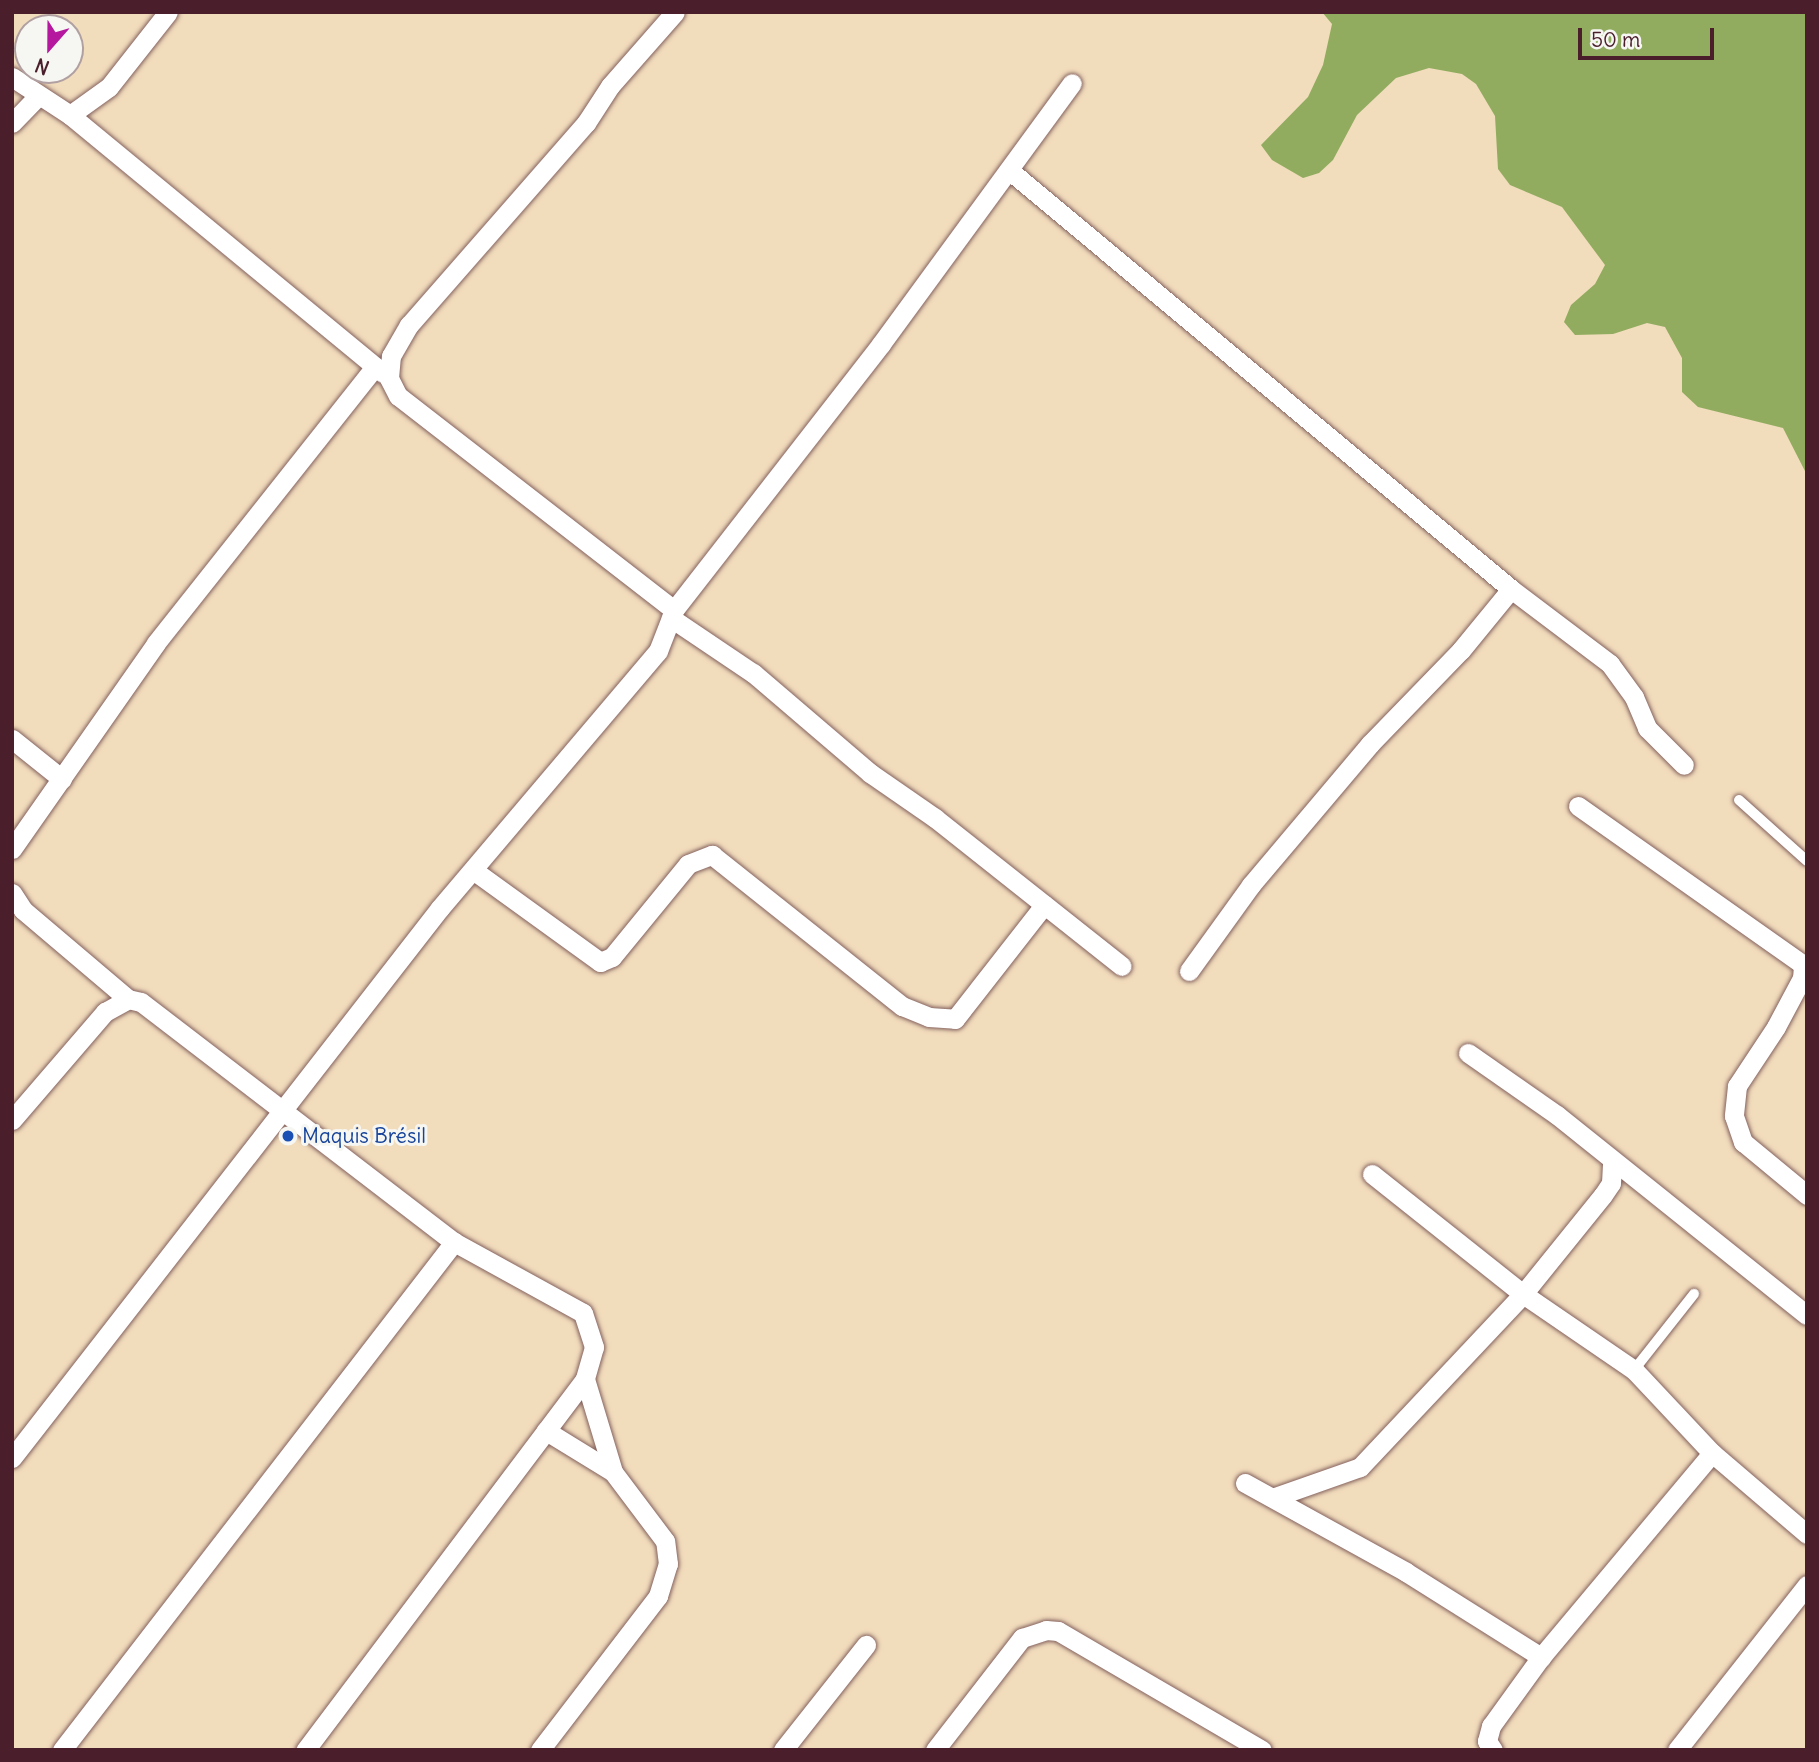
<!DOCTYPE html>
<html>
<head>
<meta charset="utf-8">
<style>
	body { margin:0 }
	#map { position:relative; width:1819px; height:1762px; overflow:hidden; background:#f1dcbc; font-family:Delius,sans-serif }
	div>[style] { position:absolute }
	.forest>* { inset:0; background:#91ac5f }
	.roads { filter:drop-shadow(0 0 2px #84615e) drop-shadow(0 0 2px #84615e) }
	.service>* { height:10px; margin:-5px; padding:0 5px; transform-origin:5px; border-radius:5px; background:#fff }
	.minor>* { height:19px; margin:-9.5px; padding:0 9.5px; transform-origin:9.5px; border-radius:9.5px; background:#fff }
	.dots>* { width:19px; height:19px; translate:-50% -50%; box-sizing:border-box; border:4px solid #f6f6f2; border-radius:50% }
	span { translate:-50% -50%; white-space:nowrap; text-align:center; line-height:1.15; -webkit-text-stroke:6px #f6f6f2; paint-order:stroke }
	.transit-label { font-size:21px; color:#164399 }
	.left { translate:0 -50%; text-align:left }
	.frame { position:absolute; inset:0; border:14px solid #4a1f2b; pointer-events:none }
	.north { position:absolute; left:14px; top:14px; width:70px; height:70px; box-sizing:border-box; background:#f6f6f2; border:2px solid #b1a0a2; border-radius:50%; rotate:201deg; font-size:19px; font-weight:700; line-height:28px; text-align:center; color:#4a1f2b }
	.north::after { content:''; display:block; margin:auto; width:24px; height:32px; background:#b5179e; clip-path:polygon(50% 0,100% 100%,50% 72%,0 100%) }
	.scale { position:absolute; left:1578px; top:28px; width:136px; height:32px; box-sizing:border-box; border:4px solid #4a1f2b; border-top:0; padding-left:9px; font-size:21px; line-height:24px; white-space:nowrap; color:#4a1f2b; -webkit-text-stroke:5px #f6f6f2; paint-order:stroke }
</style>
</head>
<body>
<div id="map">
	<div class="forest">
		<i style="clip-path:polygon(1322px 12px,1807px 12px,1807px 475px,1783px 428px,1698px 407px,1682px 392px,1682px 358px,1665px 327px,1647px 323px,1613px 334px,1575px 335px,1564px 322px,1571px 305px,1595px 284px,1605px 265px,1562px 207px,1510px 185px,1498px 169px,1495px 116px,1476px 84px,1462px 74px,1429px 68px,1396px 78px,1357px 115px,1333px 160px,1319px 173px,1303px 178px,1272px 160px,1261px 145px,1308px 97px,1323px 65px,1332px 24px)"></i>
	</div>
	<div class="roads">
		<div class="service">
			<i style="left:1739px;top:800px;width:91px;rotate:41.9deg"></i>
			<i style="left:1634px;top:1370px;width:97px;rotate:-51.7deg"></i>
		</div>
		<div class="minor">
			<i style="left:12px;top:77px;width:69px;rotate:33.2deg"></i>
			<i style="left:70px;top:115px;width:48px;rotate:-35.7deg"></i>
			<i style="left:109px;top:87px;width:95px;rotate:-51.8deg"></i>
			<i style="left:70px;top:115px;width:406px;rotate:39.5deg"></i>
			<i style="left:12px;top:123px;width:37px;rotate:-46deg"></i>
			<i style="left:1009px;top:170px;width:654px;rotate:39.85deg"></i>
			<i style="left:1511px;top:589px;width:79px;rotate:129.3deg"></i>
			<i style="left:1461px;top:650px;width:131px;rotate:134.1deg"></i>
			<i style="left:1370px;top:744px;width:185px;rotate:130.2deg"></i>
			<i style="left:1251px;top:885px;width:106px;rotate:125.8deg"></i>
			<i style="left:1511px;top:589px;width:124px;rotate:37.1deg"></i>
			<i style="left:1610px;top:664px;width:41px;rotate:54deg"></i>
			<i style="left:1634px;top:697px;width:34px;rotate:67deg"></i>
			<i style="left:1647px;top:728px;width:52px;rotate:45deg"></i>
			<i style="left:674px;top:610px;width:349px;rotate:-142.2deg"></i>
			<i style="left:398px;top:396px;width:20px;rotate:-117deg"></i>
			<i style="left:389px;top:378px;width:22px;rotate:-85deg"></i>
			<i style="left:391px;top:356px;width:36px;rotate:-60deg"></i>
			<i style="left:409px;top:325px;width:269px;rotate:-48.8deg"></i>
			<i style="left:586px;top:123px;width:44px;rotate:-57deg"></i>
			<i style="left:610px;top:86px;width:98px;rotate:-48.7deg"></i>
			<i style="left:671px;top:618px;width:99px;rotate:33.9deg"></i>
			<i style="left:753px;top:673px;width:154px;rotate:40.5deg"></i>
			<i style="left:870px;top:773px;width:79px;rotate:34.7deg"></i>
			<i style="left:935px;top:818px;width:238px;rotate:38.4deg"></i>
			<i style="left:12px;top:739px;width:64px;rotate:38.7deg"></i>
			<i style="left:1578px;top:806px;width:276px;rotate:35.2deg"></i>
			<i style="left:1803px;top:965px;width:13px;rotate:94deg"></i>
			<i style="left:1802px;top:978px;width:55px;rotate:118deg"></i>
			<i style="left:1776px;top:1027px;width:71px;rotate:123.5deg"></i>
			<i style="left:1737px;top:1086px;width:30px;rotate:96deg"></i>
			<i style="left:1734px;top:1116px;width:28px;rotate:71deg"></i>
			<i style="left:1743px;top:1142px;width:83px;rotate:39.6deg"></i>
			<i style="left:12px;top:849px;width:251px;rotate:-55deg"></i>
			<i style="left:156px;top:643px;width:352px;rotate:-51.6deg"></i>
			<i style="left:473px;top:870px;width:157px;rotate:35.9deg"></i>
			<i style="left:600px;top:962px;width:13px;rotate:-23deg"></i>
			<i style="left:612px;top:957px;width:120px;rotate:-50.7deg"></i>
			<i style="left:688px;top:864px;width:26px;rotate:-21deg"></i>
			<i style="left:712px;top:855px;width:243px;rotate:38.5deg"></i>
			<i style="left:902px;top:1006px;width:29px;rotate:22deg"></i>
			<i style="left:929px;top:1017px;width:26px;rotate:4deg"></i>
			<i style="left:955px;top:1019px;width:145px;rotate:-52deg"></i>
			<i style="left:12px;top:893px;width:20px;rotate:57deg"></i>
			<i style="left:23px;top:910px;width:138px;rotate:40.3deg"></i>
			<i style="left:1468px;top:1053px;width:108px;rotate:34.9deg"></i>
			<i style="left:1557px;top:1115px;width:320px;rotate:38.7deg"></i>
			<i style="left:12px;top:1120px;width:143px;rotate:-49.3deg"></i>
			<i style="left:105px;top:1012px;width:26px;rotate:-29deg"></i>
			<i style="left:128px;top:999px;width:13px;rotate:13deg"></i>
			<i style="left:141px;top:1002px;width:394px;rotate:37.5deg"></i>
			<i style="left:454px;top:1242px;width:147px;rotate:28.8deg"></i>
			<i style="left:583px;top:1313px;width:36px;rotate:72deg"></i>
			<i style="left:594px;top:1347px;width:33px;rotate:106deg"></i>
			<i style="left:585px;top:1379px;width:465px;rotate:127deg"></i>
			<i style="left:1372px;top:1174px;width:193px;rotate:38.5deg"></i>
			<i style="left:1523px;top:1294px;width:135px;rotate:34.4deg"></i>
			<i style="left:1634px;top:1370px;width:114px;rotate:46.8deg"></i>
			<i style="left:1712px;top:1453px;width:125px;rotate:40.5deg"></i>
			<i style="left:585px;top:1379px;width:97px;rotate:73.2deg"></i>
			<i style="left:12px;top:1458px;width:697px;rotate:-52.11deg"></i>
			<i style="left:440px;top:908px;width:337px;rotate:-49.7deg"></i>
			<i style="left:658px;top:651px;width:44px;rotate:-68.7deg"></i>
			<i style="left:674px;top:610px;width:337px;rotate:-52.1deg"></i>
			<i style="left:881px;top:344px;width:323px;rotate:-53.8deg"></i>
			<i style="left:1245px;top:1483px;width:184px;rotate:28.9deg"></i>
			<i style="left:1406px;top:1572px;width:160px;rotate:32.2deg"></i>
			<i style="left:1275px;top:1497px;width:90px;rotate:-19.4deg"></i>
			<i style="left:1360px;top:1467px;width:238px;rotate:-46.7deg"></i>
			<i style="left:1523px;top:1294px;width:127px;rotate:-51.1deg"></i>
			<i style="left:1603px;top:1195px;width:14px;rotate:-56deg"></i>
			<i style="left:1611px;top:1183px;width:22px;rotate:-87deg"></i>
			<i style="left:62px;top:1750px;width:642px;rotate:-52.34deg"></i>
			<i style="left:540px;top:1750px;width:194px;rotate:-52.5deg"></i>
			<i style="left:658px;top:1596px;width:34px;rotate:-73deg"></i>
			<i style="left:668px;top:1564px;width:23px;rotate:-97deg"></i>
			<i style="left:665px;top:1541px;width:86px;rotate:-127deg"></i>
			<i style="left:613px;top:1472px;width:79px;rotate:-148.5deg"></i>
			<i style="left:783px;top:1750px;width:134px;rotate:-51.7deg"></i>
			<i style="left:935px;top:1750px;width:142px;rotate:-52.2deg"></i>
			<i style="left:1022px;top:1638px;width:25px;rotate:-18deg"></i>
			<i style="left:1046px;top:1630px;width:12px;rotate:5deg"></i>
			<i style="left:1058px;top:1631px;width:236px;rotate:30.3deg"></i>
			<i style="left:1493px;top:1750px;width:11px;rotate:-124deg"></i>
			<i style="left:1487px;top:1741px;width:16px;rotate:-75deg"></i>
			<i style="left:1491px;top:1726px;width:85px;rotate:-54.1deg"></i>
			<i style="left:1541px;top:1657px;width:266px;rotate:-50deg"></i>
			<i style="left:1677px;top:1750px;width:210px;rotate:-51.8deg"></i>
		</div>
	</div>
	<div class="dots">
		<i style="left:288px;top:1136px;background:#1a4fb4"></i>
	</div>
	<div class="transit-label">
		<span class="left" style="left:302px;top:1136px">Maquis Brésil</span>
	</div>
	<div class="frame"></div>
	<div class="north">N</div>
	<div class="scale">50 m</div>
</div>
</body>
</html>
